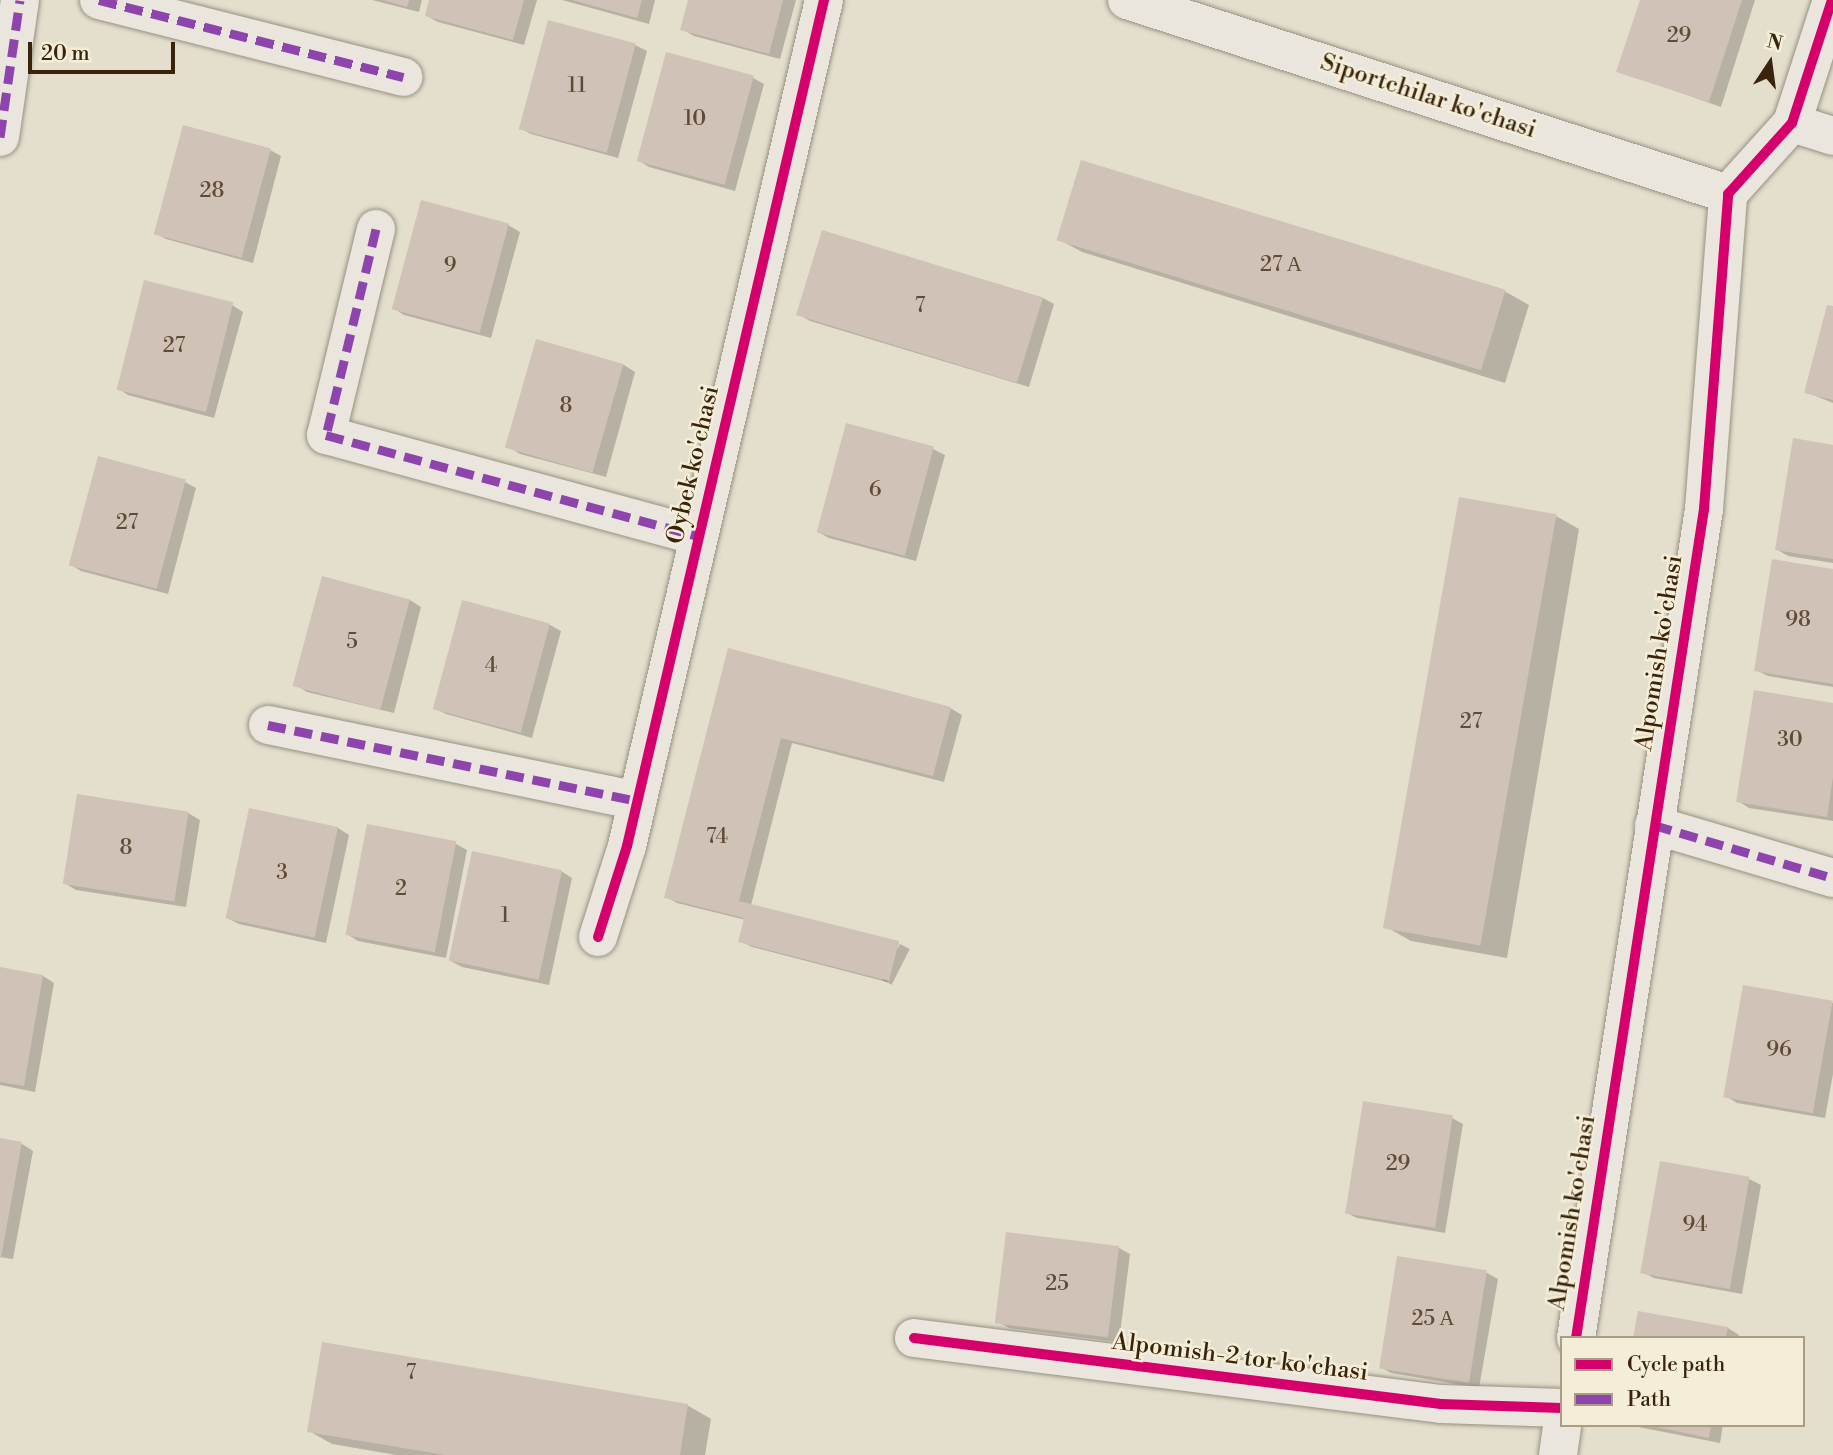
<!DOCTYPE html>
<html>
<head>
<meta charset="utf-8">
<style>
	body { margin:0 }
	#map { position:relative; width:1833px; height:1455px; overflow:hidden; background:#e4decc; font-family:"Libre Bodoni",serif }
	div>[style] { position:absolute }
	.shadow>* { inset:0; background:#0003; transform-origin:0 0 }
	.building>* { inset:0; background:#d1c2b7; transform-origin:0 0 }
	.roads { filter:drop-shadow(0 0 2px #979083) drop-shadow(0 0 2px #979083) }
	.street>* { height:38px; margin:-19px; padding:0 19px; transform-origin:19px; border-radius:19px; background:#eae6dd }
	.quiet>* { height:9px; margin-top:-4.5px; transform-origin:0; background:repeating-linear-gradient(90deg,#8e44ad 0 18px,transparent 0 27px) }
	.cycleway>* { height:10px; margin:-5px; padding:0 5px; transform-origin:5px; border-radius:5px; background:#d6006c }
	span { translate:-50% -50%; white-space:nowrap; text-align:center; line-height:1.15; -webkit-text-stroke:5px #f4edd7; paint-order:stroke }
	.number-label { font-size:21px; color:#604b36 }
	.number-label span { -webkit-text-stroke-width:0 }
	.street-label { font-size:24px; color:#3a230b }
	.legend { position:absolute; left:1560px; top:1336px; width:245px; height:91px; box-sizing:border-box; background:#f4edd7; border:2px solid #aa9c85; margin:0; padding:9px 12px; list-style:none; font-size:21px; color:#3a230b }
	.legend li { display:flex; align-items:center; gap:14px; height:35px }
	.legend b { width:35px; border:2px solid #aa9c85 }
	.north { position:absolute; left:1735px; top:28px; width:70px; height:70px; -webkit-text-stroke:5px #f4edd7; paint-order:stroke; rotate:13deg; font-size:19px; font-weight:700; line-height:28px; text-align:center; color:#3a230b }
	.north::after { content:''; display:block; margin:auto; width:24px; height:32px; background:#3a230b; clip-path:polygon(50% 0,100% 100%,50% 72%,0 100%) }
	.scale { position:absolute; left:28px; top:42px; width:147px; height:32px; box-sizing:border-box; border:4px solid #3a230b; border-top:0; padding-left:9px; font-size:21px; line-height:24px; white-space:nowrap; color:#3a230b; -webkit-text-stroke:5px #f4edd7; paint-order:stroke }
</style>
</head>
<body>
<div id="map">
	<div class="shadow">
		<i style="clip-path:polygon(372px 0,422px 0,419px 12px)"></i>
		<i style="clip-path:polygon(431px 0,537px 0,524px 45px,438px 22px,427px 16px)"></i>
		<i style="clip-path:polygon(562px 0,655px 0,649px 24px)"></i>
		<i style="clip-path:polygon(690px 0,796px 0,780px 59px,694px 36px,682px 29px)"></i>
		<i style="clip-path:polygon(1642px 0,1755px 0,1721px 107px,1619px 71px)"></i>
		<i style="clip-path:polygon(635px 45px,647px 51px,618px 158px,531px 134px,520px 128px)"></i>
		<i style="clip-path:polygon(753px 78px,764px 84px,735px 191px,649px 167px,638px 160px)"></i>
		<i style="clip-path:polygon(270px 150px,281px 156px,253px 263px,166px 239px,155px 233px)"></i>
		<i style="clip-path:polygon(1082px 162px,1506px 292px,1529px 305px,1505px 383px,1082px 252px,1058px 239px)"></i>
		<i style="clip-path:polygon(422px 202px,508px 225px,520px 232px,491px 338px,404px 315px,393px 308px)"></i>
		<i style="clip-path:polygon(823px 232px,1043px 298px,1054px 304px,1029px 387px,810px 321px,798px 314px)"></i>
		<i style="clip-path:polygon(232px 305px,243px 312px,214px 418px,128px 395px,117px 388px)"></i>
		<i style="clip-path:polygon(1833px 308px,1833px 403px,1806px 392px)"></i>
		<i style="clip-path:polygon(538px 341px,624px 365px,635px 372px,606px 477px,520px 454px,509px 447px)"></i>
		<i style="clip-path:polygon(1833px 447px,1833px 563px,1788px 556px,1776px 549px)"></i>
		<i style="clip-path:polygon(933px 449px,945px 455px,916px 561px,829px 538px,818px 532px)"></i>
		<i style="clip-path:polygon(185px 482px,196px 488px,168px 594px,81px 571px,70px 564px)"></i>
		<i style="clip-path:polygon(1556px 516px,1579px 529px,1507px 958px,1411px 941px,1388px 928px)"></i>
		<i style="clip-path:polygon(1833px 571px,1833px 687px,1768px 676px,1756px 670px)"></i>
		<i style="clip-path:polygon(410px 600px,421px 607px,394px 713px,307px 692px,296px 685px)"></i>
		<i style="clip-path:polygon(463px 602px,550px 625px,561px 631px,532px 738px,446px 714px,434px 708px)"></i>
		<i style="clip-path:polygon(730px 651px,950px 708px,962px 715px,944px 782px,792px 743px,751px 905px,899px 943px,887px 982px,752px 947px,740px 941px,746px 920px,677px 903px,666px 897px)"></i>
		<i style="clip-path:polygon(1833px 705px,1833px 821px,1749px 808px,1738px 801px)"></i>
		<i style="clip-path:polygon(250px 810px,338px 828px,349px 835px,326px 943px,239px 924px,227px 918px)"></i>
		<i style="clip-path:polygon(188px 813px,200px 820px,186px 907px,76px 890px,64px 883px)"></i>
		<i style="clip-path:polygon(456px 844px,467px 850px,446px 958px,358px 941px,347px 934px)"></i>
		<i style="clip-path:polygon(561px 871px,572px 878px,549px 985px,462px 967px,451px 961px)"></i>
		<i style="left:900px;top:944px;width:11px;height:40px;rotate:27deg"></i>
		<i style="clip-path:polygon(0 969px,43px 976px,54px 983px,35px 1092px,0 1085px)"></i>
		<i style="clip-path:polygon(1745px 987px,1833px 1003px,1833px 1074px,1825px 1118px,1737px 1103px,1726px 1096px)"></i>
		<i style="clip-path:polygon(1452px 1118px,1463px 1124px,1445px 1233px,1357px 1218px,1345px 1212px)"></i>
		<i style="clip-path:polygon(0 1140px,22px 1144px,33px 1151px,13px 1259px,0 1257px)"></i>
		<i style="clip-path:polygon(1749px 1179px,1761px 1185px,1742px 1294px,1654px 1278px,1642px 1272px)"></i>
		<i style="clip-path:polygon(1008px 1234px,1119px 1248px,1130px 1254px,1119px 1342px,1009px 1328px,998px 1322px)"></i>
		<i style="clip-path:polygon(1398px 1258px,1487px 1273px,1498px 1279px,1479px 1388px,1391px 1373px,1380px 1367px)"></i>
		<i style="clip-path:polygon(1728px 1328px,1739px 1335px,1738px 1338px,1635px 1338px)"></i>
		<i style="clip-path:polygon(687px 1405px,711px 1419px,705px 1455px,396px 1455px,332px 1444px,309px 1431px)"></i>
		<i style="clip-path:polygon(1628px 1425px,1723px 1425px,1720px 1443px)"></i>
	</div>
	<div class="building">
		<i style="clip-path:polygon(383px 0,409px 0,407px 7px)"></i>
		<i style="clip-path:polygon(429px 0,524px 0,513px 40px,425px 16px)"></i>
		<i style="clip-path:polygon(572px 0,642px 0,637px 18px)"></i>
		<i style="clip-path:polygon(688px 0,783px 0,769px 54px,680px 30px)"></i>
		<i style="clip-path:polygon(1640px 0,1742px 0,1709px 102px,1616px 72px)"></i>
		<i style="left:548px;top:20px;width:91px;height:113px;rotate:15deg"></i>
		<i style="left:666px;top:52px;width:91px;height:113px;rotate:15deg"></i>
		<i style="left:183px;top:125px;width:91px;height:113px;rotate:15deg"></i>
		<i style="left:1081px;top:160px;width:444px;height:84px;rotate:17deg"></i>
		<i style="left:421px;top:200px;width:91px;height:113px;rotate:15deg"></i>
		<i style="left:822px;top:230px;width:231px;height:89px;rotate:17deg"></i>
		<i style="left:144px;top:280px;width:92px;height:113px;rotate:14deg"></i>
		<i style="clip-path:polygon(1827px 305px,1833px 306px,1833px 400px,1804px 393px)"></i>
		<i style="left:536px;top:339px;width:91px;height:113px;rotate:16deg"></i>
		<i style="left:846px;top:423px;width:91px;height:113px;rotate:15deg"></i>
		<i style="clip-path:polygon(1793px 438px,1833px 445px,1833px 559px,1775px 550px)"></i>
		<i style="left:98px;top:456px;width:91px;height:113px;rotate:15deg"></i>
		<i style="left:1459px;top:497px;width:99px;height:438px;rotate:10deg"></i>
		<i style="clip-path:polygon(1772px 559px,1833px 569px,1833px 684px,1754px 671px)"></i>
		<i style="left:322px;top:576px;width:91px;height:114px;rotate:15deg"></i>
		<i style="left:462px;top:600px;width:91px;height:113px;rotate:15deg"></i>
		<i style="clip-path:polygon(728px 648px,951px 707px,933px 776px,781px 738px,739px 901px,899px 941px,889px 981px,738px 942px,744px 918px,664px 898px)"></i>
		<i style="clip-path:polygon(1754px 690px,1833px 703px,1833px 777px,1827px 817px,1736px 802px)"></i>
		<i style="left:77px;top:794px;width:113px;height:91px;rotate:9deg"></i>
		<i style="left:249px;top:808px;width:91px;height:113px;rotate:12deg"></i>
		<i style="left:367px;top:824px;width:91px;height:113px;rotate:11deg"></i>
		<i style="left:472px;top:851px;width:92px;height:112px;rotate:12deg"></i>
		<i style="clip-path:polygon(0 967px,43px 975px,24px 1086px,0 1082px)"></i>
		<i style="left:1743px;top:985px;width:91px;height:114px;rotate:10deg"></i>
		<i style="left:1363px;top:1101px;width:91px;height:114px;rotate:9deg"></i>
		<i style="clip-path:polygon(0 1138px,22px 1142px,1px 1258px,0 1258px)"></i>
		<i style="left:1660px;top:1161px;width:91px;height:114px;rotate:10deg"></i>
		<i style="left:1006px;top:1232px;width:114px;height:92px;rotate:7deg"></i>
		<i style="left:1397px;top:1256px;width:91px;height:114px;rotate:9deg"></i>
		<i style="clip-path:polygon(1638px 1311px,1728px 1327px,1726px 1338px,1633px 1338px)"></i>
		<i style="clip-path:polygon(322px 1342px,688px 1404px,680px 1455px,445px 1455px,307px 1432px)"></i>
		<i style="clip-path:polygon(1647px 1425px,1711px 1425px,1709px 1438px)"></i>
	</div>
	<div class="roads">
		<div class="street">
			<i style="left:99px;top:0;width:314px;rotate:14.2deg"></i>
			<i style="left:1127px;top:0;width:632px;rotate:17.89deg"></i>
			<i style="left:1792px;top:123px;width:43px;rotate:17.6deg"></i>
			<i style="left:0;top:137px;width:138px;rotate:-81.7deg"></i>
			<i style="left:376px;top:229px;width:212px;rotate:103.6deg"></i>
			<i style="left:326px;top:435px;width:386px;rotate:15.2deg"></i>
			<i style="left:268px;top:725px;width:377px;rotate:11.6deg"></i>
			<i style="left:1654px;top:825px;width:187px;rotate:16.5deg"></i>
			<i style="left:598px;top:937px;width:96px;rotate:-72.3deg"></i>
			<i style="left:627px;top:846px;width:869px;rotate:-76.89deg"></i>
			<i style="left:914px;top:1338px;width:531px;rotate:7.14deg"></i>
			<i style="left:1441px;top:1404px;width:121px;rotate:1.9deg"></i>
			<i style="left:1576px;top:1338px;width:839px;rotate:-81.22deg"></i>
			<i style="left:1704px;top:509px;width:316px;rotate:-85.6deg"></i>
			<i style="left:1728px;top:194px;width:96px;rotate:-48deg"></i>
			<i style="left:1792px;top:123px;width:129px;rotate:-72deg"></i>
			<i style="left:1558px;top:1455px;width:30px;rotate:-82deg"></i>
		</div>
	</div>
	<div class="quiet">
		<i style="left:99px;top:0;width:314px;rotate:14.2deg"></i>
		<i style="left:0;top:137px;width:138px;rotate:-81.7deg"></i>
		<i style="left:376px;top:229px;width:212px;rotate:103.6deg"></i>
		<i style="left:326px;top:435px;width:386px;rotate:15.2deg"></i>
		<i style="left:268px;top:725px;width:377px;rotate:11.6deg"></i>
		<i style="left:1654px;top:825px;width:187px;rotate:16.5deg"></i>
	</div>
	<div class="cycleway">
		<i style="left:598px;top:937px;width:96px;rotate:-72.3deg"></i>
		<i style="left:627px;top:846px;width:869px;rotate:-76.89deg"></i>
		<i style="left:914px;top:1338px;width:531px;rotate:7.14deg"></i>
		<i style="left:1441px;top:1404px;width:121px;rotate:1.9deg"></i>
		<i style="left:1576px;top:1338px;width:839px;rotate:-81.22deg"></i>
		<i style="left:1704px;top:509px;width:316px;rotate:-85.6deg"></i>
		<i style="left:1728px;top:194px;width:96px;rotate:-48deg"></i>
		<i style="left:1792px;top:123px;width:129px;rotate:-72deg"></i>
	</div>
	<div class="number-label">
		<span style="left:1679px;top:36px">29</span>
		<span style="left:577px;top:86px">11</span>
		<span style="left:695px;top:119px">10</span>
		<span style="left:212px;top:191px">28</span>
		<span style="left:1281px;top:265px">27 А</span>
		<span style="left:450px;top:266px">9</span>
		<span style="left:920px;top:306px">7</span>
		<span style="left:174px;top:346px">27</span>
		<span style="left:566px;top:406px">8</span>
		<span style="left:875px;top:490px">6</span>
		<span style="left:127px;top:523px">27</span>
		<span style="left:1798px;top:620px">98</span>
		<span style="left:352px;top:642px">5</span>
		<span style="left:491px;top:666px">4</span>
		<span style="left:1471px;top:722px">27</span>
		<span style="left:1790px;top:740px">30</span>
		<span style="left:717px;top:837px">74</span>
		<span style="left:126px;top:848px">8</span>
		<span style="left:282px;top:873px">3</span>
		<span style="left:401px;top:889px">2</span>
		<span style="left:505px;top:916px">1</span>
		<span style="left:1779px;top:1050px">96</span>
		<span style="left:1398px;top:1164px">29</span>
		<span style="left:1695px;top:1225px">94</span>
		<span style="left:1057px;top:1284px">25</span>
		<span style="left:1433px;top:1319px">25 А</span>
		<span style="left:411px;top:1373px">7</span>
	</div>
	<div class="street-label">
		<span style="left:1428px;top:97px;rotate:18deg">Siportchilar ko'chasi</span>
		<span style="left:694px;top:465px;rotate:-77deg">Oybek ko'chasi</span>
		<span style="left:1660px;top:653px;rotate:-81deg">Alpomish ko'chasi</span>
		<span style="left:1573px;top:1213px;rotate:-81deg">Alpomish ko'chasi</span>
		<span style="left:1240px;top:1358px;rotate:7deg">Alpomish-2 tor ko'chasi</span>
	</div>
	<ul class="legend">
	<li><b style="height:9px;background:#d6006c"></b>Cycle path</li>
	<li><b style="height:9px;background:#8e44ad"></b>Path</li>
	</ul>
	<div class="north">N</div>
	<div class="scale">20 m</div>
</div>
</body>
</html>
